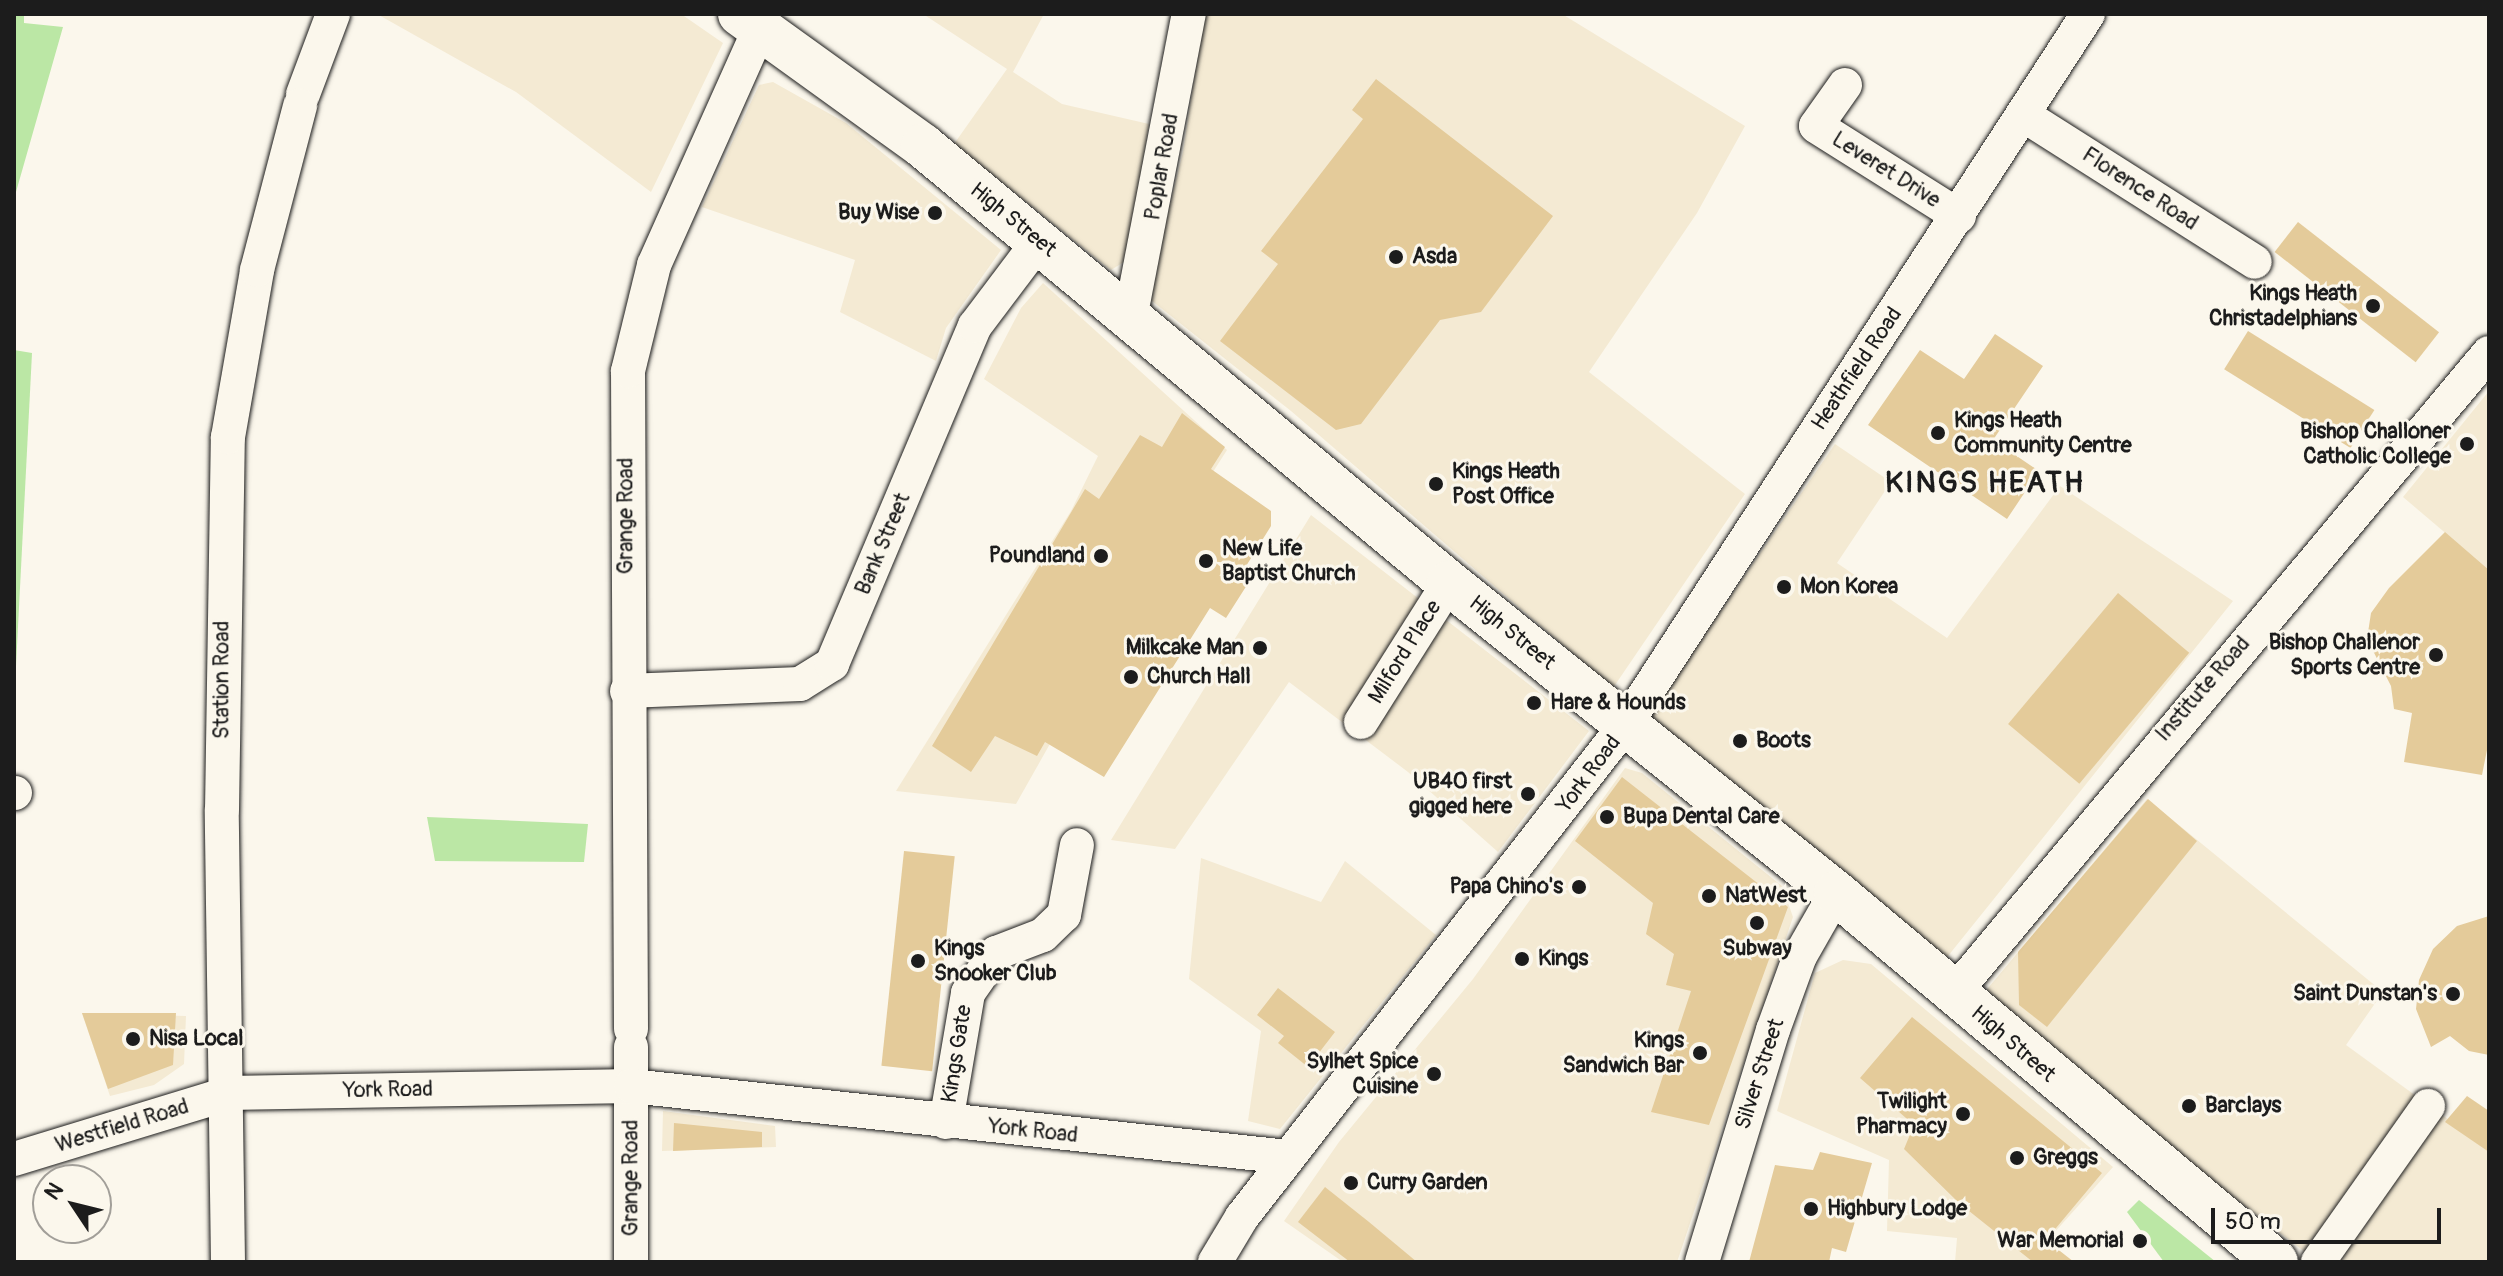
<!DOCTYPE html>
<html>
<head>
<meta charset="utf-8">
<style>
	body { margin:0 }
	#map { position:relative; width:2503px; height:1276px; overflow:hidden; background:#fbf7ec; font-family:Pangolin,sans-serif }
	div>[style] { position:absolute }
	.built>* { inset:0; background:#f4ead3 }
	.green>* { inset:0; background:#bbe7a5 }
	.building>* { inset:0; background:#e4cb9a; transform-origin:0 0 }
	.roads { filter:drop-shadow(0 0 2px #1c1c1c) drop-shadow(0 0 2px #1c1c1c) }
	.minor>* { height:34px; margin:-17px; padding:0 17px; transform-origin:17px; border-radius:17px; background:#fbf7ec }
	.highway>* { height:44px; margin:-22px; padding:0 22px; transform-origin:22px; border-radius:22px; background:#fbf7ec }
	.dots>* { width:22px; height:22px; translate:-50% -50%; box-sizing:border-box; border:4px solid #fbf7ec; border-radius:50% }
	span { translate:-50% -50%; white-space:nowrap; text-align:center; line-height:1.15; -webkit-text-stroke:6px #fbf7ec; paint-order:stroke }
	.street-label { font-size:22px; color:#1c1c1c }
	.poi-label { font-size:22px; color:#1c1c1c; font-weight:700 }
	.right { translate:-100% -50%; text-align:right }
	.left { translate:0 -50%; text-align:left }
	.district-label { font-size:30px; color:#1c1c1c; font-weight:700; letter-spacing:2px }
	.frame { position:absolute; inset:0; border:16px solid #1c1c1c; pointer-events:none }
	.north { position:absolute; left:32px; top:1164px; width:80px; height:80px; box-sizing:border-box; background:#fbf7ec; border:2px solid #a29f99; border-radius:50%; rotate:305deg; font-size:22px; font-weight:700; line-height:32px; text-align:center; color:#1c1c1c }
	.north::after { content:''; display:block; margin:auto; width:28px; height:36px; background:#1c1c1c; clip-path:polygon(50% 0,100% 100%,50% 72%,0 100%) }
	.scale { position:absolute; left:2211px; top:1208px; width:230px; height:36px; box-sizing:border-box; border:4px solid #1c1c1c; border-top:0; padding-left:10px; font-size:24px; line-height:28px; white-space:nowrap; color:#1c1c1c; -webkit-text-stroke:6px #fbf7ec; paint-order:stroke }
</style>
</head>
<body>
<div id="map">
	<div class="built">
		<i style="clip-path:polygon(377px 14px,681px 14px,723px 43px,651px 192px,516px 92px)"></i>
		<i style="clip-path:polygon(923px 14px,1044px 14px,1013px 72px,1062px 104px,1149px 124px,1127px 260px,1111px 270px,954px 144px,1007px 69px)"></i>
		<i style="clip-path:polygon(1204px 14px,1562px 14px,1745px 126px,1697px 213px,1589px 372px,1745px 494px,1613px 688px,1291px 411px,1147px 297px,1183px 152px)"></i>
		<i style="clip-path:polygon(773px 82px,846px 123px,1001px 250px,946px 328px,936px 361px,840px 312px,855px 260px,702px 207px,759px 85px)"></i>
		<i style="clip-path:polygon(1043px 283px,1227px 450px,1133px 597px,1016px 804px,896px 791px,1071px 511px,1098px 456px,984px 379px,1021px 308px)"></i>
		<i style="clip-path:polygon(2489px 391px,2489px 570px,2403px 497px)"></i>
		<i style="clip-path:polygon(1835px 444px,1891px 482px,1837px 563px,1947px 638px,2060px 486px,2233px 601px,1944px 961px,1648px 717px)"></i>
		<i style="clip-path:polygon(1311px 515px,1589px 731px,1498px 852px,1408px 772px,1289px 682px,1175px 849px,1111px 840px)"></i>
		<i style="clip-path:polygon(1625px 768px,1642px 773px,1782px 886px,1793px 917px,1677px 1262px,1343px 1262px,1284px 1221px,1339px 1142px,1473px 979px)"></i>
		<i style="clip-path:polygon(2147px 799px,2383px 992px,2346px 1045px,2489px 1149px,2489px 1262px,2318px 1262px,2108px 1101px,1983px 994px)"></i>
		<i style="clip-path:polygon(1201px 858px,1321px 902px,1345px 861px,1436px 935px,1280px 1129px,1248px 1121px,1261px 1031px,1189px 979px)"></i>
		<i style="clip-path:polygon(1843px 960px,1871px 964px,2113px 1167px,2028px 1262px,1955px 1262px,1957px 1238px,1887px 1231px,1889px 1160px,1777px 1111px,1815px 973px)"></i>
		<i style="clip-path:polygon(82px 1013px,186px 1016px,184px 1064px,154px 1085px,110px 1096px)"></i>
		<i style="clip-path:polygon(663px 1111px,775px 1126px,776px 1147px,662px 1151px)"></i>
	</div>
	<div class="green">
		<i style="clip-path:polygon(14px 14px,24px 14px,24px 23px,63px 27px,14px 199px)"></i>
		<i style="clip-path:polygon(14px 350px,32px 353px,16px 666px,14px 666px)"></i>
		<i style="clip-path:polygon(427px 817px,588px 824px,584px 862px,435px 861px)"></i>
		<i style="clip-path:polygon(2139px 1200px,2216px 1262px,2164px 1262px,2127px 1212px)"></i>
	</div>
	<div class="building">
		<i style="clip-path:polygon(1376px 79px,1553px 216px,1481px 312px,1440px 320px,1361px 424px,1336px 430px,1220px 341px,1278px 264px,1261px 251px,1363px 119px,1352px 110px)"></i>
		<i style="left:2298px;top:222px;width:179px;height:38px;rotate:38deg"></i>
		<i style="left:2248px;top:331px;width:149px;height:45px;rotate:32deg"></i>
		<i style="clip-path:polygon(1995px 334px,2043px 366px,1993px 440px,2039px 471px,2007px 519px,1868px 425px,1920px 350px,1964px 379px)"></i>
		<i style="clip-path:polygon(1182px 413px,1225px 447px,1211px 469px,1271px 511px,1271px 526px,1238px 579px,1247px 585px,1226px 618px,1210px 608px,1104px 777px,1045px 742px,1037px 756px,995px 736px,971px 772px,932px 746px,1085px 489px,1099px 499px,1140px 435px,1162px 447px)"></i>
		<i style="clip-path:polygon(2445px 532px,2489px 570px,2489px 740px,2482px 775px,2404px 762px,2412px 713px,2394px 709px,2391px 686px,2367px 639px,2371px 613px,2389px 588px)"></i>
		<i style="left:2118px;top:593px;width:93px;height:171px;rotate:40deg"></i>
		<i style="clip-path:polygon(1622px 777px,1788px 907px,1709px 1125px,1651px 1112px,1691px 991px,1666px 985px,1674px 954px,1646px 934px,1653px 903px,1575px 841px)"></i>
		<i style="clip-path:polygon(2148px 799px,2197px 841px,2047px 1027px,2019px 1005px,2018px 952px)"></i>
		<i style="left:904px;top:851px;width:51px;height:216px;rotate:6deg"></i>
		<i style="clip-path:polygon(2489px 916px,2489px 1055px,2469px 1051px,2450px 1036px,2431px 1047px,2416px 1009px,2419px 980px,2433px 949px,2457px 926px)"></i>
		<i style="clip-path:polygon(1278px 988px,1335px 1032px,1308px 1067px,1278px 1043px,1284px 1036px,1257px 1015px)"></i>
		<i style="clip-path:polygon(82px 1013px,176px 1013px,173px 1065px,108px 1089px)"></i>
		<i style="clip-path:polygon(1912px 1017px,2102px 1173px,2046px 1240px,2074px 1262px,2033px 1262px,1959px 1203px,1904px 1149px,1914px 1125px,1860px 1078px)"></i>
		<i style="clip-path:polygon(2467px 1096px,2489px 1111px,2489px 1152px,2445px 1122px)"></i>
		<i style="clip-path:polygon(674px 1123px,762px 1132px,762px 1147px,673px 1151px)"></i>
		<i style="clip-path:polygon(1820px 1152px,1872px 1163px,1846px 1252px,1832px 1248px,1829px 1262px,1749px 1262px,1775px 1165px,1813px 1170px)"></i>
		<i style="clip-path:polygon(1325px 1187px,1369px 1222px,1417px 1262px,1350px 1262px,1298px 1222px)"></i>
	</div>
	<div class="roads">
		<div class="minor">
			<i style="left:1845px;top:85px;width:50px;rotate:125.3deg"></i>
			<i style="left:1816px;top:126px;width:169px;rotate:32.2deg"></i>
			<i style="left:303px;top:94px;width:85px;rotate:-69.4deg"></i>
			<i style="left:2025px;top:116px;width:272px;rotate:32.4deg"></i>
			<i style="left:1130px;top:319px;width:311px;rotate:-79.1deg"></i>
			<i style="left:627px;top:691px;width:173px;rotate:-2.3deg"></i>
			<i style="left:800px;top:684px;width:38px;rotate:-32deg"></i>
			<i style="left:832px;top:664px;width:367px;rotate:-67.1deg"></i>
			<i style="left:975px;top:326px;width:106px;rotate:-53deg"></i>
			<i style="left:1361px;top:722px;width:165px;rotate:-57.7deg"></i>
			<i style="left:14px;top:793px;width:1px"></i>
			<i style="left:1954px;top:993px;width:834px;rotate:-50.11deg"></i>
			<i style="left:631px;top:1029px;width:658px;rotate:-90.26deg"></i>
			<i style="left:628px;top:371px;width:109px;rotate:-76.2deg"></i>
			<i style="left:654px;top:265px;width:260px;rotate:-65.9deg"></i>
			<i style="left:631px;top:1047px;width:215px;rotate:90deg"></i>
			<i style="left:946px;top:1122px;width:131px;rotate:-80.3deg"></i>
			<i style="left:968px;top:993px;width:49px;rotate:-55deg"></i>
			<i style="left:996px;top:953px;width:50px;rotate:-21deg"></i>
			<i style="left:1043px;top:935px;width:29px;rotate:-44deg"></i>
			<i style="left:1064px;top:915px;width:71px;rotate:-79.5deg"></i>
			<i style="left:14px;top:1159px;width:226px;rotate:-17deg"></i>
			<i style="left:230px;top:1093px;width:401px;rotate:-1deg"></i>
			<i style="left:631px;top:1086px;width:661px;rotate:6.17deg"></i>
			<i style="left:228px;top:1262px;width:452px;rotate:-90.8deg"></i>
			<i style="left:222px;top:810px;width:373px;rotate:-89.1deg"></i>
			<i style="left:228px;top:437px;width:169px;rotate:-80.1deg"></i>
			<i style="left:257px;top:270px;width:170px;rotate:-75.3deg"></i>
			<i style="left:1215px;top:1262px;width:52px;rotate:-59deg"></i>
			<i style="left:1242px;top:1217px;width:625px;rotate:-52.08deg"></i>
			<i style="left:1626px;top:724px;width:847px;rotate:-56.95deg"></i>
			<i style="left:1702px;top:1262px;width:243px;rotate:-73deg"></i>
			<i style="left:1773px;top:1030px;width:79px;rotate:-70deg"></i>
			<i style="left:1800px;top:956px;width:73px;rotate:-60.3deg"></i>
			<i style="left:2318px;top:1262px;width:191px;rotate:-54.8deg"></i>
		</div>
		<div class="highway">
			<i style="left:740px;top:14px;width:226px;rotate:35.8deg"></i>
			<i style="left:923px;top:146px;width:684px;rotate:39.72deg"></i>
			<i style="left:1449px;top:583px;width:496px;rotate:38.7deg"></i>
			<i style="left:1836px;top:893px;width:574px;rotate:39.98deg"></i>
		</div>
	</div>
	<div class="dots">
		<i style="left:935px;top:213px;background:#1c1c1c"></i>
		<i style="left:1396px;top:257px;background:#1c1c1c"></i>
		<i style="left:2373px;top:306px;background:#1c1c1c"></i>
		<i style="left:1938px;top:433px;background:#1c1c1c"></i>
		<i style="left:2467px;top:444px;background:#1c1c1c"></i>
		<i style="left:1436px;top:484px;background:#1c1c1c"></i>
		<i style="left:1101px;top:556px;background:#1c1c1c"></i>
		<i style="left:1206px;top:561px;background:#1c1c1c"></i>
		<i style="left:1784px;top:587px;background:#1c1c1c"></i>
		<i style="left:1260px;top:648px;background:#1c1c1c"></i>
		<i style="left:2436px;top:655px;background:#1c1c1c"></i>
		<i style="left:1131px;top:677px;background:#1c1c1c"></i>
		<i style="left:1534px;top:703px;background:#1c1c1c"></i>
		<i style="left:1740px;top:741px;background:#1c1c1c"></i>
		<i style="left:1528px;top:794px;background:#1c1c1c"></i>
		<i style="left:1607px;top:817px;background:#1c1c1c"></i>
		<i style="left:1579px;top:887px;background:#1c1c1c"></i>
		<i style="left:1709px;top:896px;background:#1c1c1c"></i>
		<i style="left:1757px;top:923px;background:#1c1c1c"></i>
		<i style="left:1522px;top:959px;background:#1c1c1c"></i>
		<i style="left:918px;top:961px;background:#1c1c1c"></i>
		<i style="left:2453px;top:994px;background:#1c1c1c"></i>
		<i style="left:133px;top:1039px;background:#1c1c1c"></i>
		<i style="left:1700px;top:1053px;background:#1c1c1c"></i>
		<i style="left:1434px;top:1074px;background:#1c1c1c"></i>
		<i style="left:2189px;top:1106px;background:#1c1c1c"></i>
		<i style="left:1963px;top:1114px;background:#1c1c1c"></i>
		<i style="left:2017px;top:1158px;background:#1c1c1c"></i>
		<i style="left:1351px;top:1183px;background:#1c1c1c"></i>
		<i style="left:1811px;top:1209px;background:#1c1c1c"></i>
		<i style="left:2140px;top:1241px;background:#1c1c1c"></i>
	</div>
	<div class="street-label">
		<span style="left:1162px;top:167px;rotate:-80deg">Poplar Road</span>
		<span style="left:1886px;top:170px;rotate:32deg">Leveret Drive</span>
		<span style="left:2140px;top:189px;rotate:33deg">Florence Road</span>
		<span style="left:1013px;top:220px;rotate:39deg">High Street</span>
		<span style="left:1857px;top:369px;rotate:-56deg">Heathfield Road</span>
		<span style="left:626px;top:516px;rotate:-90deg">Grange Road</span>
		<span style="left:883px;top:544px;rotate:-67deg">Bank Street</span>
		<span style="left:1512px;top:633px;rotate:39deg">High Street</span>
		<span style="left:1405px;top:652px;rotate:-58deg">Milford Place</span>
		<span style="left:222px;top:680px;rotate:-90deg">Station Road</span>
		<span style="left:2203px;top:689px;rotate:-49deg">Institute Road</span>
		<span style="left:1589px;top:774px;rotate:-53deg">York Road</span>
		<span style="left:2013px;top:1044px;rotate:41deg">High Street</span>
		<span style="left:957px;top:1054px;rotate:-81deg">Kings Gate</span>
		<span style="left:1760px;top:1074px;rotate:-72deg">Silver Street</span>
		<span style="left:388px;top:1090px;rotate:-1deg">York Road</span>
		<span style="left:122px;top:1126px;rotate:-17deg">Westfield Road</span>
		<span style="left:1033px;top:1131px;rotate:6deg">York Road</span>
		<span style="left:631px;top:1178px;rotate:-90deg">Grange Road</span>
	</div>
	<div class="poi-label">
		<span class="right" style="left:919px;top:213px">Buy Wise</span>
		<span class="left" style="left:1412px;top:257px">Asda</span>
		<span class="right" style="left:2357px;top:306px">Kings Heath<br>Christadelphians</span>
		<span class="left" style="left:1954px;top:433px">Kings Heath<br>Community Centre</span>
		<span class="right" style="left:2451px;top:444px">Bishop Challoner<br>Catholic College</span>
		<span class="left" style="left:1452px;top:484px">Kings Heath<br>Post Office</span>
		<span class="left" style="left:1222px;top:561px">New Life<br>Baptist Church</span>
		<span class="right" style="left:1085px;top:556px">Poundland</span>
		<span class="left" style="left:1800px;top:587px">Mon Korea</span>
		<span class="right" style="left:2420px;top:655px">Bishop Challenor<br>Sports Centre</span>
		<span class="right" style="left:1244px;top:648px">Milkcake Man</span>
		<span class="left" style="left:1147px;top:677px">Church Hall</span>
		<span class="left" style="left:1550px;top:703px">Hare &amp; Hounds</span>
		<span class="left" style="left:1756px;top:741px">Boots</span>
		<span class="right" style="left:1512px;top:794px">UB40 first<br>gigged here</span>
		<span class="left" style="left:1623px;top:817px">Bupa Dental Care</span>
		<span class="right" style="left:1563px;top:887px">Papa Chino's</span>
		<span class="left" style="left:1725px;top:896px">NatWest</span>
		<span class="left" style="left:934px;top:961px">Kings<br>Snooker Club</span>
		<span style="left:1757px;top:949px">Subway</span>
		<span class="left" style="left:1538px;top:959px">Kings</span>
		<span class="right" style="left:2437px;top:994px">Saint Dunstan's</span>
		<span class="left" style="left:149px;top:1039px">Nisa Local</span>
		<span class="right" style="left:1684px;top:1053px">Kings<br>Sandwich Bar</span>
		<span class="right" style="left:1418px;top:1074px">Sylhet Spice<br>Cuisine</span>
		<span class="right" style="left:1947px;top:1114px">Twilight<br>Pharmacy</span>
		<span class="left" style="left:2205px;top:1106px">Barclays</span>
		<span class="left" style="left:2033px;top:1158px">Greggs</span>
		<span class="left" style="left:1367px;top:1183px">Curry Garden</span>
		<span class="left" style="left:1827px;top:1209px">Highbury Lodge</span>
		<span class="right" style="left:2124px;top:1241px">War Memorial</span>
	</div>
	<div class="district-label">
		<span style="left:1985px;top:483px">KINGS HEATH</span>
	</div>
	<div class="frame"></div>
	<div class="north">N</div>
	<div class="scale">50 m</div>
</div>
</body>
</html>
